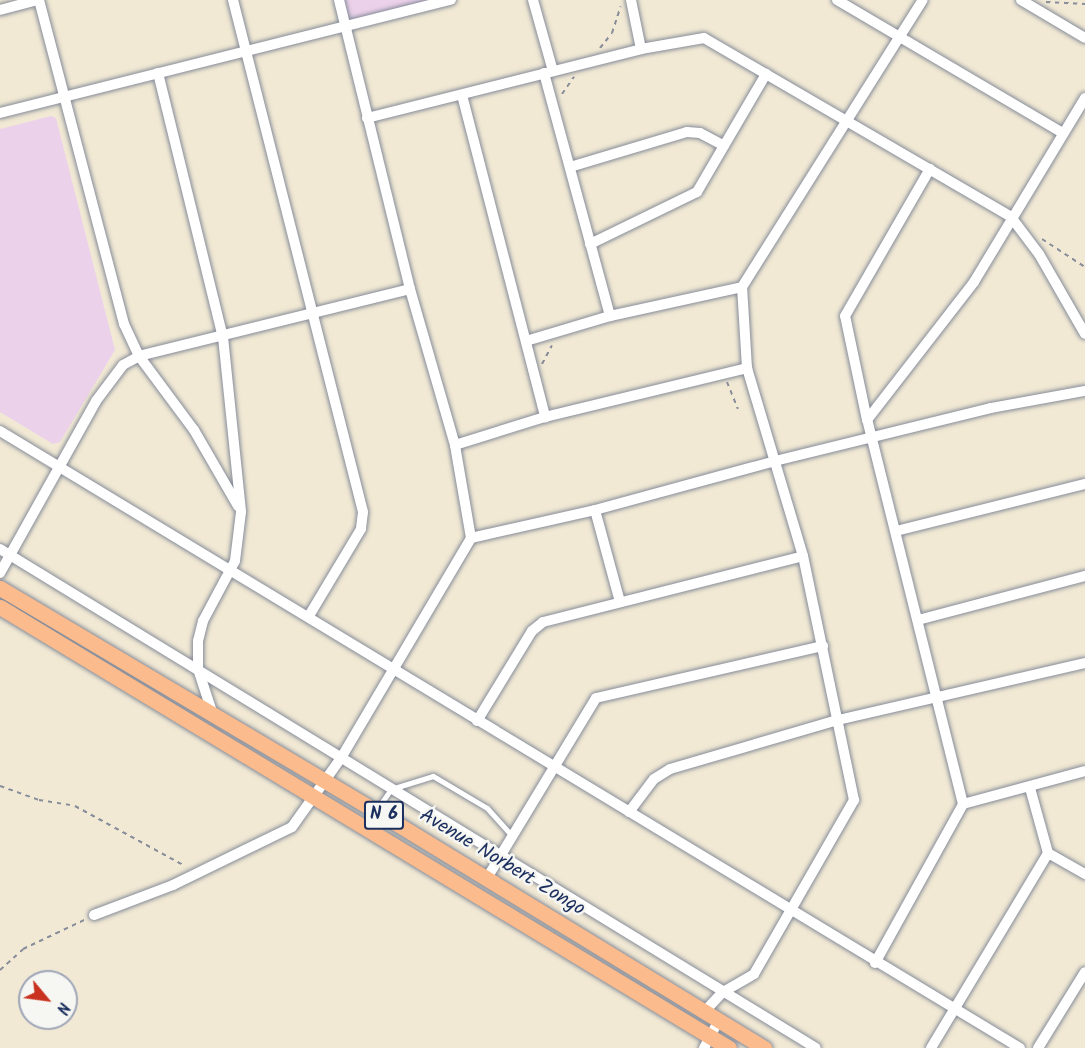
<!DOCTYPE html>
<html>
<head>
<meta charset="utf-8">
<style>
	body { margin:0 }
	#map { position:relative; width:1085px; height:1048px; overflow:hidden; background:#f1e9d4; font-family:Kalam,sans-serif }
	div>[style] { position:absolute }
	.built>* { inset:0; background:#ecd1eb }
	.path>* { height:2px; margin-top:-1px; transform-origin:0; background:repeating-linear-gradient(90deg,#868c99 0 4.5px,transparent 0 9px) }
	.roads { filter:drop-shadow(0 0 2px #868c99) drop-shadow(0 0 2px #868c99) }
	.lane>* { height:5px; margin:-2.5px; padding:0 2.5px; transform-origin:2.5px; border-radius:2.5px; background:#fff }
	.street>* { height:10px; margin:-5px; padding:0 5px; transform-origin:5px; border-radius:5px; background:#fff }
	.primary>* { height:15px; margin:-7.5px; padding:0 7.5px; transform-origin:7.5px; border-radius:7.5px; background:#fbbb8d }
	span { translate:-50% -50%; white-space:nowrap; text-align:center; line-height:1.15; -webkit-text-stroke:5px #f6f6f2; paint-order:stroke }
	.shield-label span { padding:2px 4px; background:#f6f6f2; border:2px solid; border-radius:4px; -webkit-text-stroke-width:0 }
	.shield-label { font-size:18px; color:#1b2f5e; font-weight:700 }
	.street-label { font-size:20px; color:#1b2f5e }
	.north { position:absolute; left:18px; top:970px; width:60px; height:60px; box-sizing:border-box; background:#f6f6f2; border:2px solid #9ea6b7; border-radius:50%; rotate:119deg; font-size:16px; font-weight:700; line-height:24px; text-align:center; color:#1b2f5e }
	.north::after { content:''; display:block; margin:auto; width:21px; height:27px; background:#c8321e; clip-path:polygon(50% 0,100% 100%,50% 72%,0 100%) }
</style>
</head>
<body>
<div id="map">
	<div class="built">
		<i style="clip-path:polygon(337px 0,432px 0,343px 23px)"></i>
		<i style="clip-path:polygon(51px 116px,56px 118px,115px 350px,60px 442px,53px 444px,0 412px,0 129px)"></i>
	</div>
	<div class="path">
		<i style="left:1046px;top:2px;width:39px;rotate:3deg"></i>
		<i style="left:600px;top:48px;width:19px;rotate:-51deg"></i>
		<i style="left:612px;top:33px;width:28px;rotate:-72deg"></i>
		<i style="left:562px;top:94px;width:21px;rotate:-55deg"></i>
		<i style="left:1042px;top:239px;width:51px;rotate:33.1deg"></i>
		<i style="left:542px;top:364px;width:21px;rotate:-62deg"></i>
		<i style="left:727px;top:382px;width:29px;rotate:68deg"></i>
		<i style="left:0;top:786px;width:41px;rotate:19.7deg"></i>
		<i style="left:39px;top:800px;width:36px;rotate:9deg"></i>
		<i style="left:75px;top:806px;width:125px;rotate:28.6deg"></i>
		<i style="left:0;top:970px;width:31px;rotate:-42deg"></i>
		<i style="left:23px;top:949px;width:68px;rotate:-25.4deg"></i>
	</div>
	<div class="roads">
		<div class="lane">
			<i style="left:377px;top:809px;width:24px;rotate:-55deg"></i>
			<i style="left:391px;top:789px;width:44px;rotate:-17.2deg"></i>
			<i style="left:433px;top:776px;width:63px;rotate:30.7deg"></i>
			<i style="left:487px;top:808px;width:38px;rotate:48deg"></i>
		</div>
		<div class="street">
			<i style="left:39px;top:0;width:335px;rotate:75.3deg"></i>
			<i style="left:124px;top:324px;width:35px;rotate:65deg"></i>
			<i style="left:139px;top:356px;width:92px;rotate:53.4deg"></i>
			<i style="left:194px;top:430px;width:88px;rotate:59.9deg"></i>
			<i style="left:233px;top:0;width:528px;rotate:75.75deg"></i>
			<i style="left:363px;top:512px;width:17px;rotate:97deg"></i>
			<i style="left:361px;top:529px;width:101px;rotate:120.9deg"></i>
			<i style="left:533px;top:0;width:74px;rotate:74.3deg"></i>
			<i style="left:631px;top:0;width:50px;rotate:78.5deg"></i>
			<i style="left:837px;top:0;width:260px;rotate:30.5deg"></i>
			<i style="left:1021px;top:0;width:74px;rotate:30.7deg"></i>
			<i style="left:0;top:10px;width:39px;rotate:-15deg"></i>
			<i style="left:158px;top:73px;width:272px;rotate:76.2deg"></i>
			<i style="left:223px;top:337px;width:176px;rotate:84.1deg"></i>
			<i style="left:241px;top:512px;width:49px;rotate:97deg"></i>
			<i style="left:235px;top:561px;width:68px;rotate:118.1deg"></i>
			<i style="left:203px;top:621px;width:21px;rotate:104deg"></i>
			<i style="left:198px;top:641px;width:28px;rotate:90deg"></i>
			<i style="left:198px;top:669px;width:48px;rotate:71.9deg"></i>
			<i style="left:544px;top:73px;width:252px;rotate:74.8deg"></i>
			<i style="left:462px;top:95px;width:333px;rotate:75.5deg"></i>
			<i style="left:0;top:113px;width:465px;rotate:-14.1deg"></i>
			<i style="left:367px;top:118px;width:283px;rotate:-14.1deg"></i>
			<i style="left:641px;top:49px;width:64px;rotate:-9.9deg"></i>
			<i style="left:704px;top:38px;width:355px;rotate:30.2deg"></i>
			<i style="left:1011px;top:217px;width:46px;rotate:52.9deg"></i>
			<i style="left:1039px;top:254px;width:92px;rotate:60.1deg"></i>
			<i style="left:570px;top:167px;width:122px;rotate:-16.7deg"></i>
			<i style="left:687px;top:132px;width:13px;rotate:4deg"></i>
			<i style="left:700px;top:133px;width:27px;rotate:28deg"></i>
			<i style="left:590px;top:244px;width:119px;rotate:-25.9deg"></i>
			<i style="left:697px;top:192px;width:137px;rotate:-59.7deg"></i>
			<i style="left:526px;top:341px;width:88px;rotate:-16.6deg"></i>
			<i style="left:610px;top:316px;width:135px;rotate:-12.4deg"></i>
			<i style="left:867px;top:420px;width:106px;rotate:-101.9deg"></i>
			<i style="left:845px;top:316px;width:170px;rotate:-60deg"></i>
			<i style="left:0;top:431px;width:1192px;rotate:31.17deg"></i>
			<i style="left:455px;top:445px;width:94px;rotate:-17.3deg"></i>
			<i style="left:545px;top:417px;width:208px;rotate:-13.6deg"></i>
			<i style="left:595px;top:510px;width:95px;rotate:74.8deg"></i>
			<i style="left:896px;top:531px;width:195px;rotate:-14deg"></i>
			<i style="left:471px;top:538px;width:127px;rotate:-12.7deg"></i>
			<i style="left:595px;top:510px;width:187px;rotate:-15.2deg"></i>
			<i style="left:775px;top:461px;width:222px;rotate:-13.8deg"></i>
			<i style="left:991px;top:408px;width:96px;rotate:-10.3deg"></i>
			<i style="left:0;top:549px;width:956px;rotate:31.45deg"></i>
			<i style="left:0;top:573px;width:197px;rotate:-60.8deg"></i>
			<i style="left:96px;top:401px;width:45px;rotate:-53.1deg"></i>
			<i style="left:123px;top:365px;width:18px;rotate:-29deg"></i>
			<i style="left:139px;top:356px;width:279px;rotate:-13.9deg"></i>
			<i style="left:918px;top:620px;width:173px;rotate:-14.8deg"></i>
			<i style="left:477px;top:721px;width:105px;rotate:-58.6deg"></i>
			<i style="left:532px;top:631px;width:14px;rotate:-39deg"></i>
			<i style="left:543px;top:622px;width:268px;rotate:-14.2deg"></i>
			<i style="left:1030px;top:788px;width:67px;rotate:74.5deg"></i>
			<i style="left:1048px;top:853px;width:43px;rotate:29.6deg"></i>
			<i style="left:963px;top:804px;width:126px;rotate:-15.1deg"></i>
			<i style="left:629px;top:812px;width:41px;rotate:-52.9deg"></i>
			<i style="left:654px;top:779px;width:19px;rotate:-32deg"></i>
			<i style="left:670px;top:769px;width:175px;rotate:-16.3deg"></i>
			<i style="left:838px;top:720px;width:253px;rotate:-13deg"></i>
			<i style="left:487px;top:878px;width:210px;rotate:-58.8deg"></i>
			<i style="left:596px;top:698px;width:233px;rotate:-12.9deg"></i>
			<i style="left:94px;top:915px;width:85px;rotate:-20.8deg"></i>
			<i style="left:173px;top:885px;width:132px;rotate:-26deg"></i>
			<i style="left:292px;top:827px;width:85px;rotate:-54.6deg"></i>
			<i style="left:341px;top:758px;width:256px;rotate:-59.4deg"></i>
			<i style="left:471px;top:538px;width:94px;rotate:-99.8deg"></i>
			<i style="left:455px;top:445px;width:162px;rotate:-106.1deg"></i>
			<i style="left:410px;top:289px;width:298px;rotate:-103.8deg"></i>
			<i style="left:875px;top:963px;width:182px;rotate:-61deg"></i>
			<i style="left:963px;top:804px;width:396px;rotate:-104deg"></i>
			<i style="left:867px;top:420px;width:175px;rotate:-52.2deg"></i>
			<i style="left:974px;top:282px;width:215px;rotate:-58.9deg"></i>
			<i style="left:705px;top:1011px;width:26px;rotate:-47deg"></i>
			<i style="left:723px;top:992px;width:36px;rotate:-30deg"></i>
			<i style="left:754px;top:974px;width:201px;rotate:-60.1deg"></i>
			<i style="left:854px;top:800px;width:249px;rotate:-101.8deg"></i>
			<i style="left:803px;top:556px;width:196px;rotate:-106.6deg"></i>
			<i style="left:747px;top:368px;width:81px;rotate:-93.5deg"></i>
			<i style="left:742px;top:287px;width:339px;rotate:-57.8deg"></i>
			<i style="left:704px;top:1048px;width:32px;rotate:-62deg"></i>
			<i style="left:931px;top:1048px;width:227px;rotate:-59deg"></i>
			<i style="left:1038px;top:1048px;width:89px;rotate:-58.3deg"></i>
		</div>
		<div class="primary">
			<i style="left:0;top:588px;width:437px;rotate:30.7deg"></i>
			<i style="left:376px;top:811px;width:455px;rotate:31.4deg"></i>
			<i style="left:0;top:607px;width:852px;rotate:31.17deg"></i>
		</div>
	</div>
	<div class="shield-label">
		<span style="left:384px;top:815px">N 6</span>
	</div>
	<div class="street-label">
		<span style="left:502px;top:863px;rotate:31deg">Avenue Norbert Zongo</span>
	</div>
	<div class="north">N</div>
</div>
</body>
</html>
